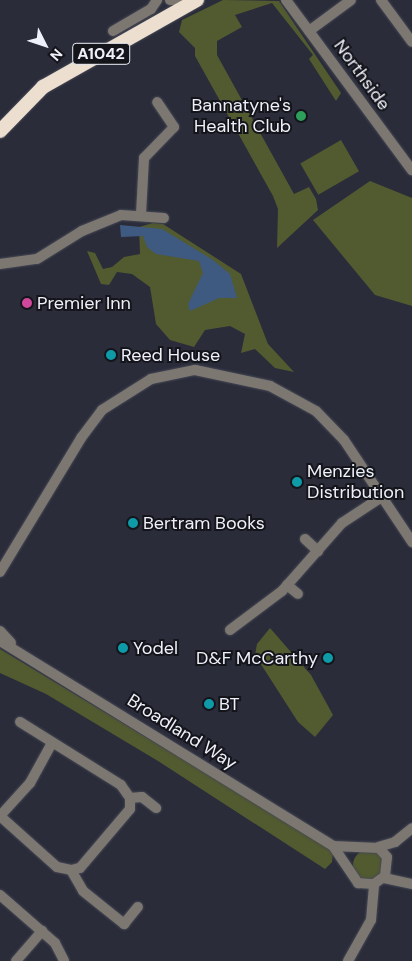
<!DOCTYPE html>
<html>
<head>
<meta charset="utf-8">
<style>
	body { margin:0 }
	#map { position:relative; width:412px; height:961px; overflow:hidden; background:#2a2c3a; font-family:"DM Sans",sans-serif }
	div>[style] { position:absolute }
	.green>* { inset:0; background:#525a30; transform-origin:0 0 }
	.round { border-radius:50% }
	.water>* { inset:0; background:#3f5a81 }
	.roads { filter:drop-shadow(0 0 1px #464855) drop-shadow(0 0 1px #464855) }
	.minor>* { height:10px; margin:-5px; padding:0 5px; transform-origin:5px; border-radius:5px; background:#7d7771 }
	.highway>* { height:14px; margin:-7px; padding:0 7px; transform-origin:7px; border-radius:7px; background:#ecdfd0 }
	.dots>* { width:14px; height:14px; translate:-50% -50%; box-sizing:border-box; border:2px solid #14151b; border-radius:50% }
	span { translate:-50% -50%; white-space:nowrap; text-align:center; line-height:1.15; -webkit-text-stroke:4px #14151b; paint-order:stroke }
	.shield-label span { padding:1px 4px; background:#14151b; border:1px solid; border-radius:4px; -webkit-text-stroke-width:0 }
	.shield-label { font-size:16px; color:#eff1fa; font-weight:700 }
	.street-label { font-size:18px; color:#eff1fa }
	.poi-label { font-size:18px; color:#eff1fa }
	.right { translate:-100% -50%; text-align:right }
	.left { translate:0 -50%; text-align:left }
	.north { position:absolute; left:20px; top:20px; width:50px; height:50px; -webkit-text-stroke:4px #14151b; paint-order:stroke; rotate:131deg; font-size:14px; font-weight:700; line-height:20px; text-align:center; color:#eff1fa }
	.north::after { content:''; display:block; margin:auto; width:18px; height:22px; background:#eff1fa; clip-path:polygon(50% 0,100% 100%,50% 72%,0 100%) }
</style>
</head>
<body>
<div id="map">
	<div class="green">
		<i style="clip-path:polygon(223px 0,279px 1px,341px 93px,336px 101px,309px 59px,313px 55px,272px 3px,235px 15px,242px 27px,217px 41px,217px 55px,294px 194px,309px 187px,316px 199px,318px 210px,277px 248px,278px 209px,273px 196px,195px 56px,195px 48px,179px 32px,182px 20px)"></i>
		<i style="left:341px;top:140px;width:36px;height:47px;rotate:60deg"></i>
		<i style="clip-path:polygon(370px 181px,412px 198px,412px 306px,375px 295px,313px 220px)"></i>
		<i style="clip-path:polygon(153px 223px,163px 224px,241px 274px,268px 344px,294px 372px,275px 368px,255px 349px,241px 353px,245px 334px,230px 326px,205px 330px,194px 347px,170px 340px,156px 324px,150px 287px,132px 274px,117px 272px,109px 285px,101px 284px,87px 251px,95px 253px,103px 269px,112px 267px,124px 257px,140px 254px,139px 227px)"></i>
		<i style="clip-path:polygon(270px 628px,311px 675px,333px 715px,315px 737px,298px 722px,255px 655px,257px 644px)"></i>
		<i style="clip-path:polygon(0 649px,321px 843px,333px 853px,332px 862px,325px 869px,158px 761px,46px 694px,0 673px)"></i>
		<i class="round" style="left:353px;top:850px;width:30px;height:30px"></i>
	</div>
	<div class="water">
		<i style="clip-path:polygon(120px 225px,162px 229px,213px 260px,230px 274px,237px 298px,219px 298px,190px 311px,188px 304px,203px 273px,199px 261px,156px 254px,147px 247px,143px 236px,121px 237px)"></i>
	</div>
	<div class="roads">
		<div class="minor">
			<i style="left:170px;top:0;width:7px"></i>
			<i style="left:286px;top:0;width:212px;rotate:53.5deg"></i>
			<i style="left:381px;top:0;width:52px;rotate:53.6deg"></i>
			<i style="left:113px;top:31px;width:44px;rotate:-30.1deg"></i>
			<i style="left:151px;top:9px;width:11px;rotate:-56deg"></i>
			<i style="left:309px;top:31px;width:52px;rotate:-36.4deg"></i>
			<i style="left:141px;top:214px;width:56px;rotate:-86.9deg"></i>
			<i style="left:144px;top:158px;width:43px;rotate:-45.9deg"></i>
			<i style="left:174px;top:127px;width:30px;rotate:-124deg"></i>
			<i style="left:0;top:264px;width:37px;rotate:-8deg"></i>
			<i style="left:37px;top:259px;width:53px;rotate:-31.9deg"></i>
			<i style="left:82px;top:231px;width:42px;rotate:-22.3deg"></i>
			<i style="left:121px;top:215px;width:43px;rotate:4deg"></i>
			<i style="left:305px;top:539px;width:18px;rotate:43deg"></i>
			<i style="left:0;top:572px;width:157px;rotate:-58.8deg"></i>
			<i style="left:81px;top:438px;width:35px;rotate:-53deg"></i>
			<i style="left:102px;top:410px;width:58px;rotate:-32.3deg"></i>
			<i style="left:151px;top:379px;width:45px;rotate:-11.6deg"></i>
			<i style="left:195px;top:370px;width:77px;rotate:12deg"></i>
			<i style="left:270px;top:386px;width:52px;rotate:28.5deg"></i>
			<i style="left:316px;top:411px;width:40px;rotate:46deg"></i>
			<i style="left:344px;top:440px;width:123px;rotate:56.3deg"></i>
			<i style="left:287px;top:585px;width:14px;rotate:39deg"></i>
			<i style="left:230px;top:630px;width:65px;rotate:-36.9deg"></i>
			<i style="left:282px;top:591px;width:91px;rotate:-48.6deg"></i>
			<i style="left:342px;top:523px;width:45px;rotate:-33.3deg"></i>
			<i style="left:0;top:631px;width:16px;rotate:47deg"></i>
			<i style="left:0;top:641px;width:391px;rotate:31.6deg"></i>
			<i style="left:333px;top:846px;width:45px;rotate:56deg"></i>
			<i style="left:358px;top:883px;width:16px;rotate:4deg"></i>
			<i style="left:374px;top:884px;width:14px;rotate:-36deg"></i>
			<i style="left:385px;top:876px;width:19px;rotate:-84deg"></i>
			<i style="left:387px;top:857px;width:12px;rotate:-132deg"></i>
			<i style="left:379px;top:848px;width:46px;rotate:-177.5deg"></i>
			<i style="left:130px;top:798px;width:12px;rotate:-5deg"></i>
			<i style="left:142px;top:797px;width:18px;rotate:38deg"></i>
			<i style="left:0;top:816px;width:76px;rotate:41.8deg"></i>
			<i style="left:57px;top:867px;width:14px;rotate:12deg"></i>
			<i style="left:71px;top:870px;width:9px;rotate:-13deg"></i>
			<i style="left:80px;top:868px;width:77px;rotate:-49.7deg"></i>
			<i style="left:130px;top:809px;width:11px;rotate:-90deg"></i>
			<i style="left:130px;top:798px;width:16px;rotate:-125deg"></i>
			<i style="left:121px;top:785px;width:119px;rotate:-148deg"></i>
			<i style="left:0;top:816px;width:45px;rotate:-47.7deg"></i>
			<i style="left:30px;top:783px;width:46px;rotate:-61.2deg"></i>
			<i style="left:378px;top:847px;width:18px;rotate:-16deg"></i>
			<i style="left:395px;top:842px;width:22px;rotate:-39deg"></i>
			<i style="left:71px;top:870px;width:24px;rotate:60deg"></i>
			<i style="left:83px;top:891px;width:53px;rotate:38.8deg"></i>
			<i style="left:124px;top:924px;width:22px;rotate:-51deg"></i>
			<i style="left:384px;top:878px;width:29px;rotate:12deg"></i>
			<i style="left:0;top:895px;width:73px;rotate:41.1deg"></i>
			<i style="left:55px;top:943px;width:20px;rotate:63deg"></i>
			<i style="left:16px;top:961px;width:40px;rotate:-49deg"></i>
			<i style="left:348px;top:961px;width:47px;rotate:-60.7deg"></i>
			<i style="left:371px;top:920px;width:36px;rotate:-85deg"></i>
		</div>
		<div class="highway">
			<i style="left:0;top:131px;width:62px;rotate:-45.7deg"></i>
			<i style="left:43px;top:87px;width:177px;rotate:-29.5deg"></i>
		</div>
	</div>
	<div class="dots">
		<i style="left:301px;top:116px;background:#2e9e5b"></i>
		<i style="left:27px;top:303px;background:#d1479c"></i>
		<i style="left:111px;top:355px;background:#0f9aa8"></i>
		<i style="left:297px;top:482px;background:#0f9aa8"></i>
		<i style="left:133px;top:523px;background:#0f9aa8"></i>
		<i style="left:123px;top:648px;background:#0f9aa8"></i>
		<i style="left:328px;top:658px;background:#0f9aa8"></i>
		<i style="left:209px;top:704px;background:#0f9aa8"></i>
	</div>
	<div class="shield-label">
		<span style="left:101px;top:54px">A1042</span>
	</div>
	<div class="street-label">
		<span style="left:362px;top:75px;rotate:54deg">Northside</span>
		<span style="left:182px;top:732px;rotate:32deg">Broadland Way</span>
	</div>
	<div class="poi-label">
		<span class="right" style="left:291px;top:116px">Bannatyne's<br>Health Club</span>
		<span class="left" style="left:37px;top:303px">Premier Inn</span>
		<span class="left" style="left:121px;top:355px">Reed House</span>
		<span class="left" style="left:307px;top:482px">Menzies<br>Distribution</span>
		<span class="left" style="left:143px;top:523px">Bertram Books</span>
		<span class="left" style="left:133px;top:648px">Yodel</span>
		<span class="right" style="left:318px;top:658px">D&amp;F McCarthy</span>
		<span class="left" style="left:219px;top:704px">BT</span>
	</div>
	<div class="north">N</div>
</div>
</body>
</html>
